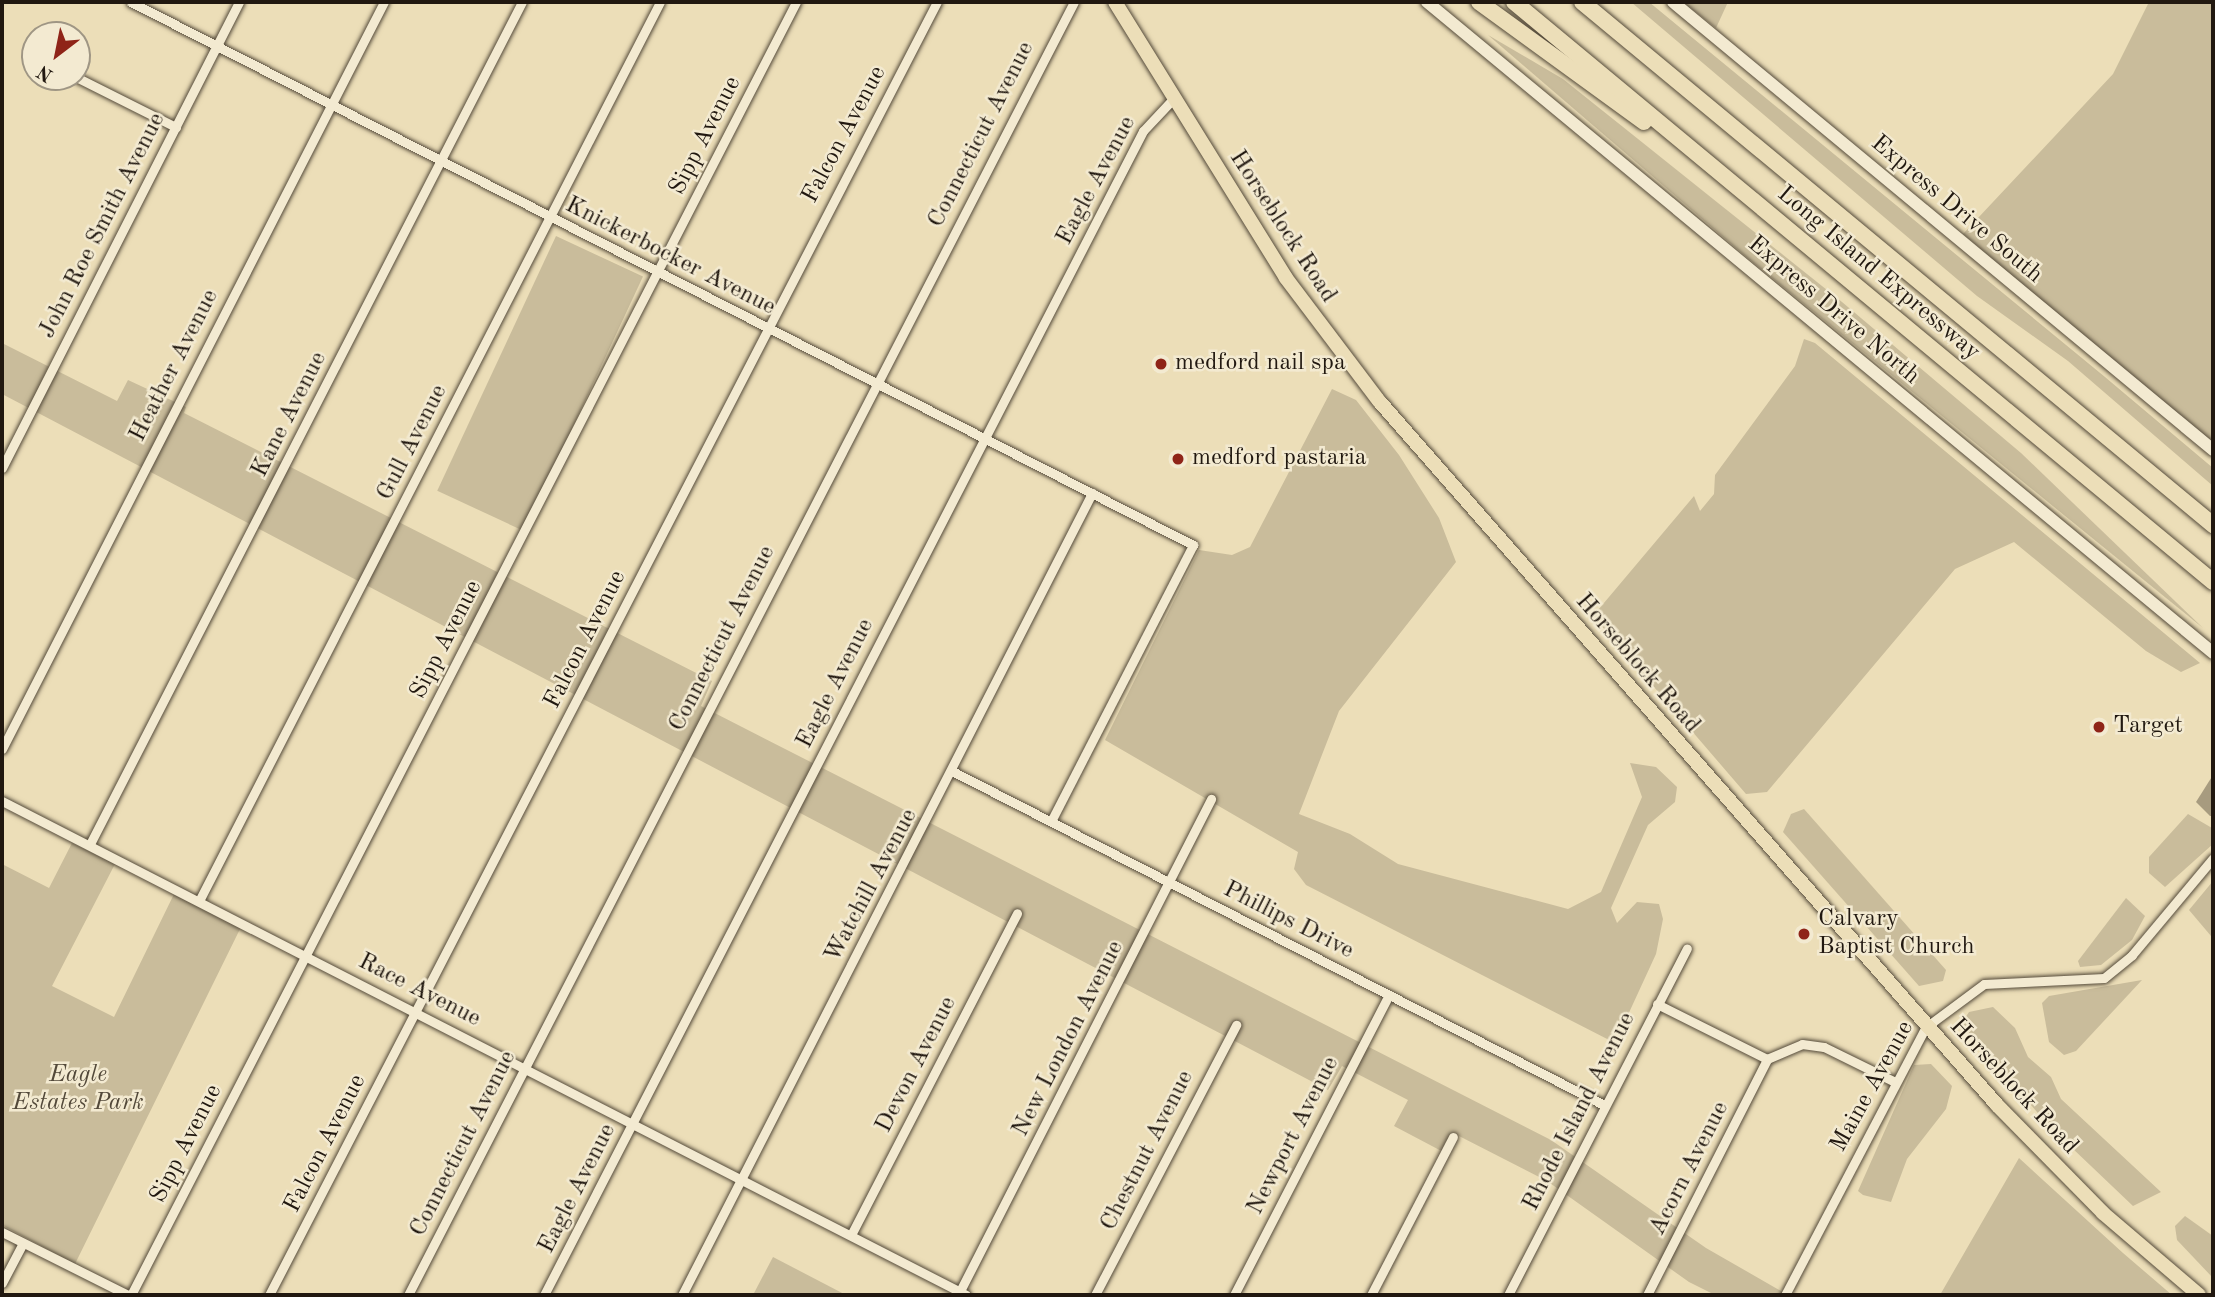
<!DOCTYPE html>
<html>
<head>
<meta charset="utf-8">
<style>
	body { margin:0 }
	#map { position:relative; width:2215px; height:1297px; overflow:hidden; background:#ecdeb8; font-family:"Old Standard TT",serif }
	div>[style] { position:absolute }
	.green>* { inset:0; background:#c9bc9b; transform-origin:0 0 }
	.water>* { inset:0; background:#a79b7f }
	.roads { filter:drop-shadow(0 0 2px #544a3a) drop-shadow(0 0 2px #544a3a) }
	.minor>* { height:9px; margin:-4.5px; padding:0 4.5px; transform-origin:4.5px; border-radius:4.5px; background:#f3ead1 }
	.secondary>* { height:12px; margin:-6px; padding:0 6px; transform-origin:6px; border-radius:6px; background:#f3ead1 }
	.primary>* { height:14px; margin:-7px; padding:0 7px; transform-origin:7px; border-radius:7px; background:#ecdeb8 }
	.motorway>* { height:16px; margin:-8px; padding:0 8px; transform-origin:8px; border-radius:8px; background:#ecdeb8 }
	.dots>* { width:19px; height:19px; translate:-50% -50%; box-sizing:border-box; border:4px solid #f3ead1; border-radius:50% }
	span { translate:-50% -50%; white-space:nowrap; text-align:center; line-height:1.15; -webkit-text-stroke:5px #f3ead1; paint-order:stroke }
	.street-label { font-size:24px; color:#211810 }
	.poi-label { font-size:24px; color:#211810 }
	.left { translate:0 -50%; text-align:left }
	.park-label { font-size:24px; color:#53493a; font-style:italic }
	.frame { position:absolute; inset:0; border:4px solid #211810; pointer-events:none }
	.north { position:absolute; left:21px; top:21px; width:70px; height:70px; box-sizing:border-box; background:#f3ead1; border:2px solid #9f9684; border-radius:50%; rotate:212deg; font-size:19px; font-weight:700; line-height:28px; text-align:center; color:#211810 }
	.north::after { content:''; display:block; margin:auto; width:24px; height:32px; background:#8f2418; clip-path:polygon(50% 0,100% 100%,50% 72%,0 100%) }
</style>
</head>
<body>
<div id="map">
	<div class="green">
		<i style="clip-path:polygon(1631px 2px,1649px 2px,2105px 377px,2213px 468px,2213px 486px,2068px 361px,1977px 296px)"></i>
		<i style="clip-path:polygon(1683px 2px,1728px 2px,1716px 28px)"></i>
		<i style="clip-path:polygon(2149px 2px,2213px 2px,2213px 447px,1963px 234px,2113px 74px)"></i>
		<i style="clip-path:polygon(1488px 35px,1563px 79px,1842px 302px,2021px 453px,2203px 628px,1750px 260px)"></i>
		<i style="left:556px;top:236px;width:96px;height:281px;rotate:25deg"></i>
		<i style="clip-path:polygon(1804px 339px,1815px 343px,2200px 663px,2181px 672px,2146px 651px,2014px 542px,1955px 569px,1767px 792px,1746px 794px,1593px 616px,1694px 496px,1700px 511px,1714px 494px,1715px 475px,1795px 366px)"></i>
		<i style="clip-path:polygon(2px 343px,117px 401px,128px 380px,186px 407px,184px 413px,712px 681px,701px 706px,1551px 1140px,1706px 1248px,1788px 1295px,1715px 1295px,1689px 1282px,1547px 1181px,1459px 1136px,1449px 1155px,1394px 1126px,1408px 1100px,1342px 1066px,1328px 1090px,2px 394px)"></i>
		<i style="clip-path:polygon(1332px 389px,1356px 400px,1399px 455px,1439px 518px,1456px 562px,1339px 711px,1299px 814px,1350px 834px,1398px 864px,1568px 909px,1601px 892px,1642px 797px,1630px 763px,1656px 767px,1677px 787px,1675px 802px,1648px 825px,1611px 908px,1617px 923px,1637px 902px,1659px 904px,1663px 919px,1656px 954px,1615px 1043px,1306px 885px,1294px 869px,1298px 852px,1105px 740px,1199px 550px,1232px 555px,1250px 547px)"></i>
		<i style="clip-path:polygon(1804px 809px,1946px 970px,1943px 981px,1919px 986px,1783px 832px,1791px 814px)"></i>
		<i style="clip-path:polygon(2188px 814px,2212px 828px,2213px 844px,2165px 887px,2149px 873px,2149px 857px)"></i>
		<i style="clip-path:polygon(72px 843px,115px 864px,52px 986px,114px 1017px,175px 892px,241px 927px,75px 1264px,2px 1225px,2px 864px,49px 888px)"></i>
		<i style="clip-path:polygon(2213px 881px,2213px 933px,2211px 936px,2189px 910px)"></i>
		<i style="clip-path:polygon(2126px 898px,2145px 916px,2132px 940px,2101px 965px,2080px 967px,2078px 961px)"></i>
		<i style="clip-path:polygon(2142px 980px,2076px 1051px,2064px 1055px,2049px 1042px,2042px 1003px,2049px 996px)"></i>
		<i style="clip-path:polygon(1993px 1007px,2015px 1028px,2028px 1057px,2051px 1077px,2061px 1099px,2161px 1192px,2133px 1206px,2050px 1127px,1961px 1024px,1969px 1012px)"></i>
		<i style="clip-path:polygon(1931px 1064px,1952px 1086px,1946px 1109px,1907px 1159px,1891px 1202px,1863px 1195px,1858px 1191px,1914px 1065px)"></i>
		<i style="clip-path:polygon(2019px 1158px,2123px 1253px,2172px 1295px,1940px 1295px)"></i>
		<i style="clip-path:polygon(2185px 1216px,2213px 1236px,2213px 1278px,2177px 1240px,2175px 1226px)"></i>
		<i style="clip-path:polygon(773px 1257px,846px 1295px,753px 1295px)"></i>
	</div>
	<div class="water">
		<i style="clip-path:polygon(2213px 775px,2213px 816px,2210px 816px,2196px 802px)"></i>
	</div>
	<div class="roads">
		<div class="minor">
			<i style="left:131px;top:2px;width:1193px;rotate:27.08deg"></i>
			<i style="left:1193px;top:545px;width:310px;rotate:117.2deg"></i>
			<i style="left:76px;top:77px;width:112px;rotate:26.6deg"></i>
			<i style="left:2px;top:468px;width:523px;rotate:-63.04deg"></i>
			<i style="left:2px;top:749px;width:839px;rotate:-62.92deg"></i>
			<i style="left:954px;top:772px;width:730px;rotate:27.13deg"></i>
			<i style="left:2px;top:801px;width:1083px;rotate:27.13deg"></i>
			<i style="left:90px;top:844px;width:946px;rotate:-62.84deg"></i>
			<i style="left:199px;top:901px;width:1010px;rotate:-62.85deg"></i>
			<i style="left:1657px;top:1004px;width:123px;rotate:26.6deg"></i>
			<i style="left:1767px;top:1059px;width:38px;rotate:-23deg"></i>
			<i style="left:1802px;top:1044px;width:22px;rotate:8deg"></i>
			<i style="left:1824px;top:1047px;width:79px;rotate:26.2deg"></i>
			<i style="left:2px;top:1232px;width:141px;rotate:26.6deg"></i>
			<i style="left:851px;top:1235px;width:362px;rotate:-62.7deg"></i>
			<i style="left:2px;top:1283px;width:45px;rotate:-62.3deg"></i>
			<i style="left:131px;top:1295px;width:1454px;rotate:-62.78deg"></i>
			<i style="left:269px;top:1295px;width:1455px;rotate:-62.68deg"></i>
			<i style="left:408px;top:1295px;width:1454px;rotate:-62.75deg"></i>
			<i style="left:544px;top:1295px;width:1309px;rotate:-62.77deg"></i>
			<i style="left:1143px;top:131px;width:44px;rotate:-46.8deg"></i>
			<i style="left:682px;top:1295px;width:901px;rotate:-62.92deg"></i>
			<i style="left:958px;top:1295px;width:557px;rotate:-62.97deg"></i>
			<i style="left:1095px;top:1295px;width:305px;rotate:-62.4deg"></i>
			<i style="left:1234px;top:1295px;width:338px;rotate:-62.7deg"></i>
			<i style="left:1371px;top:1295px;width:178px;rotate:-62.6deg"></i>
			<i style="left:1508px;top:1295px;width:390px;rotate:-62.7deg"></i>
			<i style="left:1647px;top:1295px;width:265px;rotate:-63deg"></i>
			<i style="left:1785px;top:1295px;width:303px;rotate:-62.3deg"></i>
			<i style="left:1926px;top:1027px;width:72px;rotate:-36.6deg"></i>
			<i style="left:1984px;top:984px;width:120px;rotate:-2.9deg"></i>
			<i style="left:2104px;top:978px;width:36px;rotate:-39deg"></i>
			<i style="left:2132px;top:955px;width:126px;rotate:-50.1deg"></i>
		</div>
		<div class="secondary">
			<i style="left:1427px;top:2px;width:1021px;rotate:39.63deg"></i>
			<i style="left:1673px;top:2px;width:702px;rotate:39.68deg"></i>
		</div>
		<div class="primary">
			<i style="left:1115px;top:2px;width:325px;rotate:58.2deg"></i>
			<i style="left:1286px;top:278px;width:154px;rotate:52.9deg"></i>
			<i style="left:1379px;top:401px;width:937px;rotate:48.72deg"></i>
			<i style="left:1997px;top:1105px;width:151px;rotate:45.5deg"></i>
			<i style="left:2103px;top:1213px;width:126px;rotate:40.5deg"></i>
		</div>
		<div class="motorway">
			<i style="left:1479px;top:2px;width:204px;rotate:36deg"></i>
			<i style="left:1514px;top:2px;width:908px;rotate:39.68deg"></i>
			<i style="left:1582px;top:2px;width:820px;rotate:39.65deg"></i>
		</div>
	</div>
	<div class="dots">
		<i style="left:1161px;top:364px;background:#8f2418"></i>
		<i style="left:1178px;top:459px;background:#8f2418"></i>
		<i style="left:2099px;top:727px;background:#8f2418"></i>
		<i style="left:1804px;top:934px;background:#8f2418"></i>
	</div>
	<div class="street-label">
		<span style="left:845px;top:135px;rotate:-62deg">Falcon Avenue</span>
		<span style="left:982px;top:135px;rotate:-63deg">Connecticut Avenue</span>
		<span style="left:706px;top:136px;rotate:-63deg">Sipp Avenue</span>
		<span style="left:1097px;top:181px;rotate:-62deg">Eagle Avenue</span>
		<span style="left:1956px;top:210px;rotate:40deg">Express Drive South</span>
		<span style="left:103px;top:226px;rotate:-63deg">John Roe Smith Avenue</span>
		<span style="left:1282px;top:227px;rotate:57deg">Horseblock Road</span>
		<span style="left:670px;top:257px;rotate:27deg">Knickerbocker Avenue</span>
		<span style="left:1878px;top:274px;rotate:40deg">Long Island Expressway</span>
		<span style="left:1833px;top:311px;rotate:40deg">Express Drive North</span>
		<span style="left:175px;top:366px;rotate:-63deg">Heather Avenue</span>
		<span style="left:290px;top:415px;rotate:-63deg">Kane Avenue</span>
		<span style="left:413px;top:443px;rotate:-63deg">Gull Avenue</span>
		<span style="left:723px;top:639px;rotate:-63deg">Connecticut Avenue</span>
		<span style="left:447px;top:640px;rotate:-63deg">Sipp Avenue</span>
		<span style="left:586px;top:640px;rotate:-63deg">Falcon Avenue</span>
		<span style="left:1637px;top:664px;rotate:49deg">Horseblock Road</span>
		<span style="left:836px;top:684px;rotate:-63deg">Eagle Avenue</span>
		<span style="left:872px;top:886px;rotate:-62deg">Watchill Avenue</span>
		<span style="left:1288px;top:921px;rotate:27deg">Phillips Drive</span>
		<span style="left:419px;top:991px;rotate:27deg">Race Avenue</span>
		<span style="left:1069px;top:1039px;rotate:-63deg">New London Avenue</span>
		<span style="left:917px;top:1065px;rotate:-63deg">Devon Avenue</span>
		<span style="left:1873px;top:1087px;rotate:-61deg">Maine Avenue</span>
		<span style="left:2013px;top:1087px;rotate:47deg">Horseblock Road</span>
		<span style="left:1580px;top:1112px;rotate:-63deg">Rhode Island Avenue</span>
		<span style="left:1294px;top:1136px;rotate:-63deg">Newport Avenue</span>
		<span style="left:187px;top:1144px;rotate:-63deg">Sipp Avenue</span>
		<span style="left:326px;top:1144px;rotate:-63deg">Falcon Avenue</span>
		<span style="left:464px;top:1144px;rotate:-63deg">Connecticut Avenue</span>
		<span style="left:1148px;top:1151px;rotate:-63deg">Chestnut Avenue</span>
		<span style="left:1690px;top:1169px;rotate:-63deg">Acorn Avenue</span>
		<span style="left:578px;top:1189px;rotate:-63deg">Eagle Avenue</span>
	</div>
	<div class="poi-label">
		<span class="left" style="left:1175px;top:364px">medford nail spa</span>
		<span class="left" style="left:1192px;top:459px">medford pastaria</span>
		<span class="left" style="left:2113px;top:727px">Target</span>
		<span class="left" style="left:1818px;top:934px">Calvary<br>Baptist Church</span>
	</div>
	<div class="park-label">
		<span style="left:78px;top:1090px">Eagle<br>Estates Park</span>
	</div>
	<div class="frame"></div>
	<div class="north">N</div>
</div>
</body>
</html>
